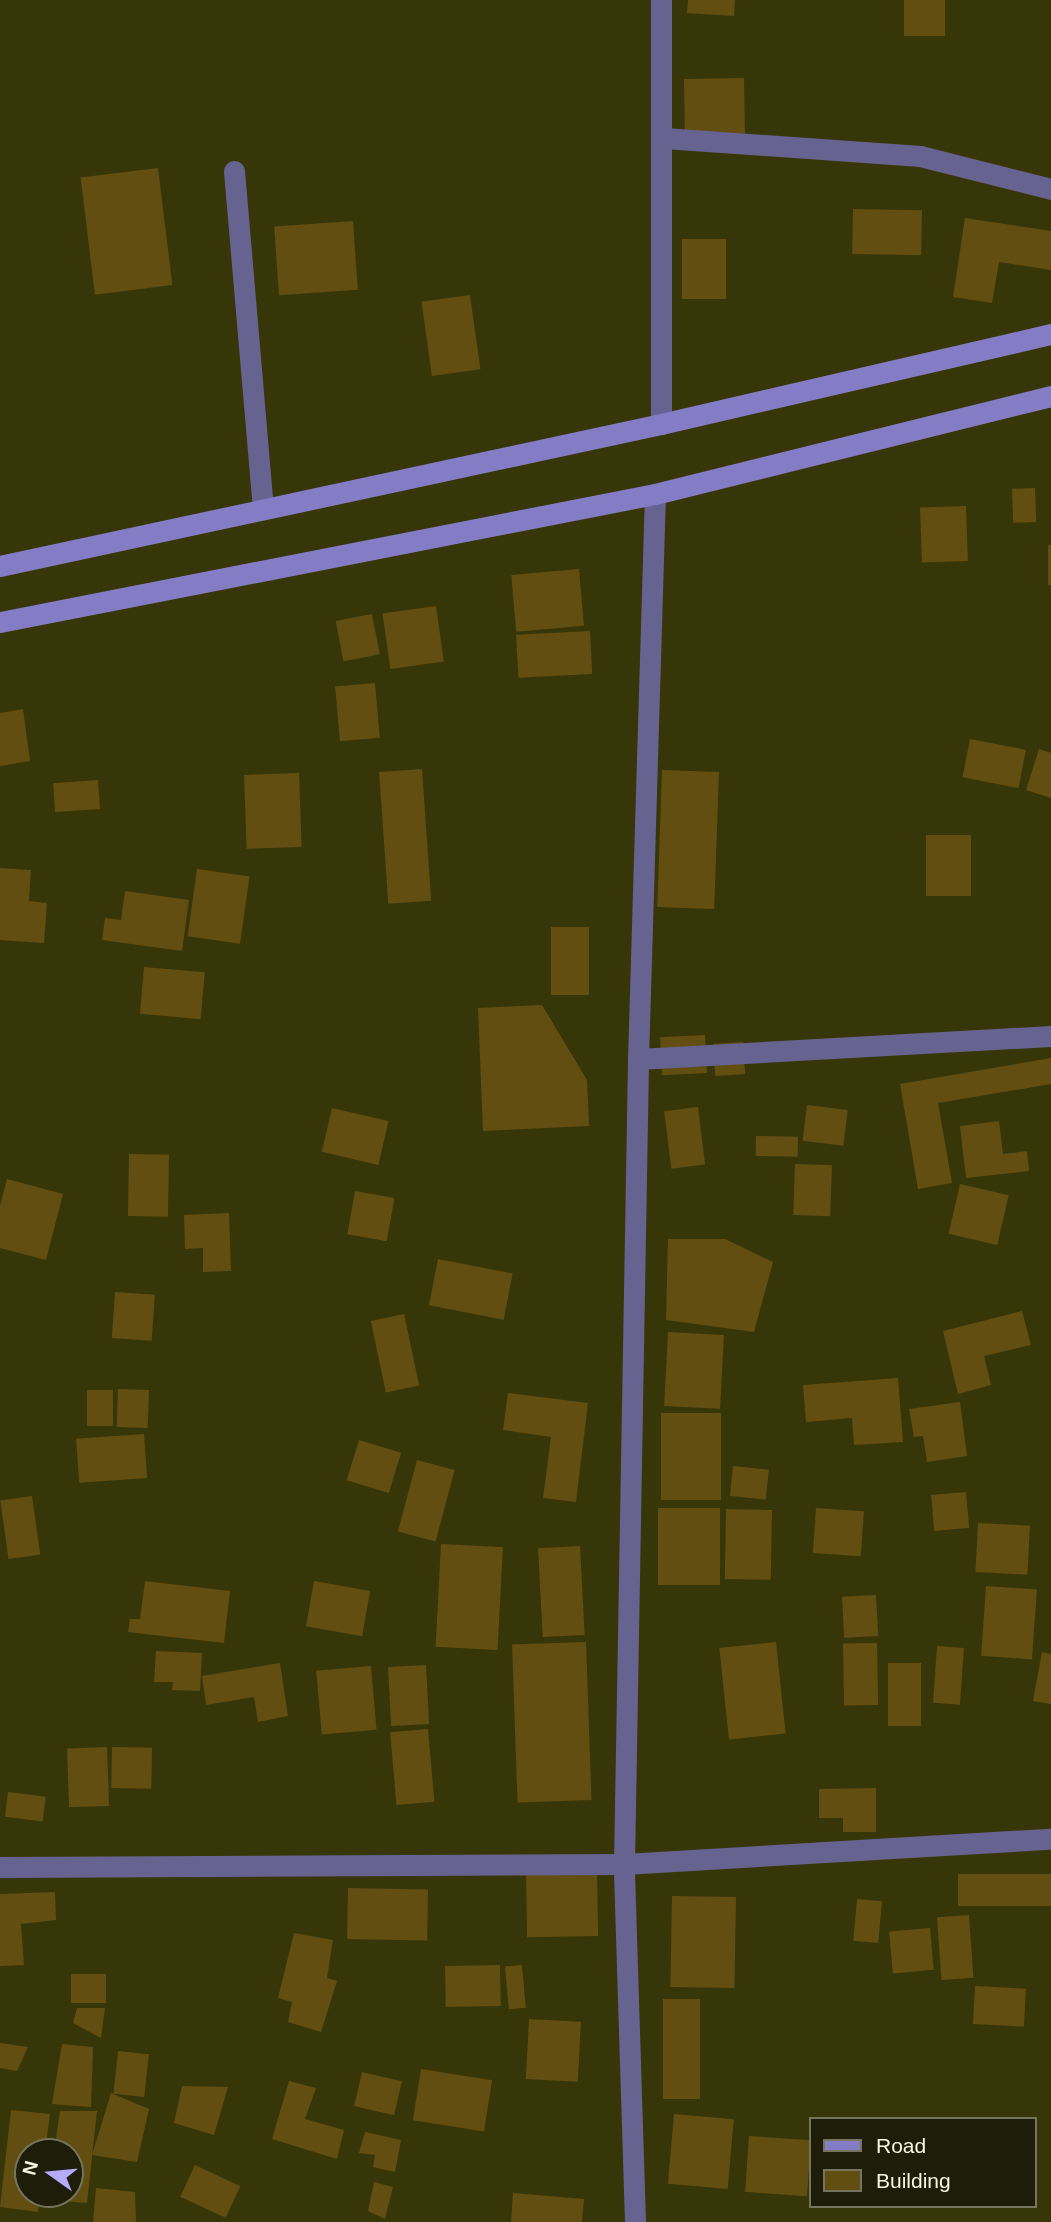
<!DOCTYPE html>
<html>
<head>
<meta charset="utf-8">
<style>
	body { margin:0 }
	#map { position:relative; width:1051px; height:2222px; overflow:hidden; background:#373608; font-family:Arial,sans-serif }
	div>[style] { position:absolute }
	.building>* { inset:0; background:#634e12; transform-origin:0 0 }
	.street>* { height:21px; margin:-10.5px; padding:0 10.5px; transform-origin:10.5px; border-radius:10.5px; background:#676391 }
	.secondary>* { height:21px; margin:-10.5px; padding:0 10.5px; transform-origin:10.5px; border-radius:10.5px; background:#847cc5 }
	span { translate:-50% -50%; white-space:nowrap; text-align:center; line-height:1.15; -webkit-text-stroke:7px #1d1d0a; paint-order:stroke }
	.legend { position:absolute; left:809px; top:2117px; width:228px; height:91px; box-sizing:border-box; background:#1d1d0a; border:2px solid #74745f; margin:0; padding:9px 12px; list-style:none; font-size:21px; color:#f6f7df }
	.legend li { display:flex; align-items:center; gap:14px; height:35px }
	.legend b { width:35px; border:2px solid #74745f }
	.north { position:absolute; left:14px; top:2138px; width:70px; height:70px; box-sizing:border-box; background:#1d1d0a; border:2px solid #74745f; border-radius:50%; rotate:285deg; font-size:19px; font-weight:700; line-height:28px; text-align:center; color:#f6f7df }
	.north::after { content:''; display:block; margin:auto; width:24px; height:32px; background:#b4acf9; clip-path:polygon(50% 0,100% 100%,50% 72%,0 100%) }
</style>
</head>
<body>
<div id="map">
	<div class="building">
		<i style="clip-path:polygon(688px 0,735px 0,734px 16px,687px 13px)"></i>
		<i style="left:904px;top:0;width:41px;height:36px"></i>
		<i style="left:744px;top:78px;width:58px;height:60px;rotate:89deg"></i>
		<i style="left:158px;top:168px;width:118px;height:78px;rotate:83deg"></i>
		<i style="left:853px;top:209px;width:69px;height:45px;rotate:1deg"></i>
		<i style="clip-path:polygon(965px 218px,1051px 231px,1051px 270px,999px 262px,992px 303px,953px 297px)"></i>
		<i style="left:353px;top:221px;width:69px;height:79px;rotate:86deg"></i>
		<i style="left:682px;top:239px;width:44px;height:60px"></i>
		<i style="left:470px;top:295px;width:75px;height:49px;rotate:82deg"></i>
		<i style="left:1035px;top:488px;width:34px;height:23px;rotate:88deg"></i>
		<i style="left:966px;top:506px;width:55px;height:46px;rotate:88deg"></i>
		<i style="left:1048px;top:545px;width:3px;height:40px"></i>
		<i style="left:579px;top:569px;width:57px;height:68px;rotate:85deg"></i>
		<i style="left:436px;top:606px;width:56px;height:54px;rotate:82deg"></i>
		<i style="left:372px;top:614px;width:41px;height:37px;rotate:79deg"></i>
		<i style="left:590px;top:631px;width:43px;height:74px;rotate:87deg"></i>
		<i style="left:375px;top:683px;width:55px;height:40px;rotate:85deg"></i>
		<i style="clip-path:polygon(23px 709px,30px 761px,0 766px,0 713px)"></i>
		<i style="left:970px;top:739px;width:57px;height:39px;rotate:11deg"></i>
		<i style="clip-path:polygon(1039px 749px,1051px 753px,1051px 798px,1026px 790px)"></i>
		<i style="left:422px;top:769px;width:132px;height:43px;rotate:86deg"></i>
		<i style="left:662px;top:770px;width:57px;height:137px;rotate:2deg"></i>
		<i style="left:299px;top:773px;width:74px;height:55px;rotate:88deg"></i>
		<i style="left:98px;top:780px;width:29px;height:45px;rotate:86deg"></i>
		<i style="left:926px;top:835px;width:45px;height:61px"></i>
		<i style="clip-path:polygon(0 868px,31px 870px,29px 901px,47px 903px,44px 943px,0 940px)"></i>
		<i style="left:197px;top:869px;width:53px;height:68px;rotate:8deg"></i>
		<i style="clip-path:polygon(125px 891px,189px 900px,182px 951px,102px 940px,105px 918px,121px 920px)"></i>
		<i style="left:551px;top:927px;width:38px;height:68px"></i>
		<i style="left:144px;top:967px;width:61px;height:47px;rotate:5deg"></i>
		<i style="clip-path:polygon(542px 1005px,587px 1080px,589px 1126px,483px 1131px,478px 1008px)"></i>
		<i style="left:705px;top:1035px;width:38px;height:45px;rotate:87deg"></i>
		<i style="left:743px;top:1042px;width:32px;height:30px;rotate:86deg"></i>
		<i style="clip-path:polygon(1051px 1058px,1051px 1084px,938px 1103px,952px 1183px,918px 1189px,900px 1084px)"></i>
		<i style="left:807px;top:1105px;width:41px;height:36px;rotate:7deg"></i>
		<i style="left:698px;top:1107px;width:58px;height:34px;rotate:83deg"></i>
		<i style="left:332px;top:1108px;width:58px;height:45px;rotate:13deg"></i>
		<i style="clip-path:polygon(999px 1121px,1003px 1154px,1027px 1151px,1029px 1171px,966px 1178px,960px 1126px)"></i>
		<i style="left:756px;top:1136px;width:42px;height:20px;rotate:1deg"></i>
		<i style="left:129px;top:1154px;width:40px;height:62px;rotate:1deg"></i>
		<i style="left:795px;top:1164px;width:37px;height:51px;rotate:2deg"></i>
		<i style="clip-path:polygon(7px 1179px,63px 1194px,46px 1260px,0 1248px,0 1206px)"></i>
		<i style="left:960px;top:1184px;width:50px;height:51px;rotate:13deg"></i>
		<i style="left:355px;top:1191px;width:40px;height:44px;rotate:10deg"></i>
		<i style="clip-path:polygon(229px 1213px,231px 1271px,203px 1272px,203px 1248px,185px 1249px,184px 1215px)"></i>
		<i style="clip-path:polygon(668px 1239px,725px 1239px,773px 1262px,754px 1332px,666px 1320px)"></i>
		<i style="left:438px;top:1259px;width:76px;height:47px;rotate:11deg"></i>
		<i style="left:115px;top:1292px;width:40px;height:46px;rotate:4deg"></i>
		<i style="clip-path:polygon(1022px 1311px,1031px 1345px,984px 1356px,991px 1385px,958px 1394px,943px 1331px)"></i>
		<i style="left:404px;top:1314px;width:73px;height:34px;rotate:78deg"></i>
		<i style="left:668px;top:1332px;width:56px;height:74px;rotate:3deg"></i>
		<i style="clip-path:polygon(898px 1378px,903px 1442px,854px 1445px,852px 1418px,806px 1422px,803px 1385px)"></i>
		<i style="left:118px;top:1389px;width:31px;height:38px;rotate:2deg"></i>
		<i style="left:87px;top:1390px;width:26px;height:36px"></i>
		<i style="clip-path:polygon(508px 1393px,588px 1403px,576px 1502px,543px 1498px,551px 1437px,503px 1430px)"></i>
		<i style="clip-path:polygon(960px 1402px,967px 1456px,927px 1462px,923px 1436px,914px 1437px,909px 1409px)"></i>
		<i style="left:721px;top:1413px;width:87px;height:60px;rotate:90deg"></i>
		<i style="left:144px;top:1434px;width:44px;height:68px;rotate:86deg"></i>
		<i style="left:359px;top:1440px;width:44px;height:42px;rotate:17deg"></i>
		<i style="left:417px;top:1460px;width:39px;height:74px;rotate:15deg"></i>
		<i style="left:733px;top:1466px;width:36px;height:30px;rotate:6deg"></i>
		<i style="left:966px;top:1492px;width:36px;height:35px;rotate:85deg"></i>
		<i style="left:32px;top:1496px;width:59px;height:32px;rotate:82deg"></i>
		<i style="left:658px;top:1508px;width:62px;height:77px"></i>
		<i style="left:816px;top:1508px;width:48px;height:45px;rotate:4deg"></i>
		<i style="left:726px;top:1509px;width:46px;height:70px;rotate:1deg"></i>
		<i style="left:978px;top:1523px;width:52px;height:49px;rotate:3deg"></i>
		<i style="left:441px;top:1544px;width:62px;height:103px;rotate:3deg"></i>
		<i style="left:580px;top:1546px;width:89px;height:42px;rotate:87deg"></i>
		<i style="clip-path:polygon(145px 1581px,230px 1591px,224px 1643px,128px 1632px,130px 1619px,140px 1619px)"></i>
		<i style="left:314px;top:1581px;width:57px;height:46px;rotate:10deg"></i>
		<i style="left:986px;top:1586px;width:51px;height:70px;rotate:4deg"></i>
		<i style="left:876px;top:1595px;width:41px;height:34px;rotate:87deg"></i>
		<i style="left:586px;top:1642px;width:158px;height:74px;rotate:88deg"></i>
		<i style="left:776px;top:1642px;width:92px;height:57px;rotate:84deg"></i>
		<i style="left:877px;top:1643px;width:62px;height:34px;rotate:89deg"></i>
		<i style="left:937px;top:1646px;width:27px;height:57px;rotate:4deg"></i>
		<i style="clip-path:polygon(156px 1651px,202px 1653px,200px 1691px,172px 1690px,173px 1682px,154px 1682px)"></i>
		<i style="clip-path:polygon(1042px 1652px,1051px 1654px,1051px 1704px,1033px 1701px)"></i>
		<i style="clip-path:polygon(280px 1663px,288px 1716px,258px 1722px,254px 1697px,206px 1705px,202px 1676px)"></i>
		<i style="left:888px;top:1663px;width:33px;height:63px"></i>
		<i style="left:426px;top:1665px;width:59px;height:38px;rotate:87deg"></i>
		<i style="left:371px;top:1666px;width:64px;height:55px;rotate:85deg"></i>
		<i style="left:428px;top:1729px;width:73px;height:38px;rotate:85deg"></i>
		<i style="left:107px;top:1747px;width:59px;height:40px;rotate:88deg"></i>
		<i style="left:112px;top:1747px;width:40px;height:41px;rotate:1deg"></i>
		<i style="clip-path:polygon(876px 1788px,876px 1832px,843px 1832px,843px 1818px,819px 1818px,819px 1789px)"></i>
		<i style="left:8px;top:1792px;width:38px;height:25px;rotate:7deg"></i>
		<i style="left:597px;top:1872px;width:64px;height:71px;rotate:89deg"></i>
		<i style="left:1051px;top:1874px;width:32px;height:93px;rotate:90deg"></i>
		<i style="left:348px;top:1888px;width:80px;height:51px;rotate:1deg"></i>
		<i style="clip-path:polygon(55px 1892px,56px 1920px,21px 1924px,24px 1965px,0 1966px,0 1894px)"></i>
		<i style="left:672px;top:1896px;width:64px;height:91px;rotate:1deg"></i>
		<i style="left:857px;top:1899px;width:25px;height:42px;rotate:5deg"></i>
		<i style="left:969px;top:1915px;width:63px;height:32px;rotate:86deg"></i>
		<i style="left:930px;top:1928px;width:42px;height:41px;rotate:85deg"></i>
		<i style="clip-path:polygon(294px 1933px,333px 1940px,327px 1978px,337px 1981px,321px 2032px,288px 2022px,292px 2002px,278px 1998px)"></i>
		<i style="left:500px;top:1965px;width:41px;height:55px;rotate:89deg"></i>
		<i style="left:522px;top:1965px;width:43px;height:17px;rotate:85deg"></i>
		<i style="left:71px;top:1974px;width:35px;height:29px"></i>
		<i style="left:975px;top:1986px;width:51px;height:38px;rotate:3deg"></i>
		<i style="left:663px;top:1999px;width:37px;height:100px"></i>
		<i style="clip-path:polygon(77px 2008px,105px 2008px,101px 2038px,73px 2023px)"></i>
		<i style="left:529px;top:2019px;width:52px;height:60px;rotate:3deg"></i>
		<i style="clip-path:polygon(0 2043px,28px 2047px,17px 2071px,0 2068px)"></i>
		<i style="clip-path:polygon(62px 2044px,93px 2047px,91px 2107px,52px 2104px)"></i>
		<i style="left:118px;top:2051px;width:31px;height:43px;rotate:6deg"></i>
		<i style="left:421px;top:2069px;width:72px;height:52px;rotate:9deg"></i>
		<i style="left:362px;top:2072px;width:41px;height:35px;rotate:13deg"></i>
		<i style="clip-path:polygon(289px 2081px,316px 2088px,305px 2119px,344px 2130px,337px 2159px,272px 2139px)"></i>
		<i style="clip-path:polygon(182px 2086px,228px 2087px,214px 2135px,174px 2123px)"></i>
		<i style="clip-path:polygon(111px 2093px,149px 2109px,137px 2162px,92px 2155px)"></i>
		<i style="clip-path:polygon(11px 2110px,50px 2114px,45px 2152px,28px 2152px,28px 2194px,40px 2194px,38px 2212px,0 2207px)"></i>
		<i style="clip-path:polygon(60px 2111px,97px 2111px,87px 2203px,47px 2200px,48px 2194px,70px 2194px,70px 2152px,54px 2152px)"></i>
		<i style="left:674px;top:2114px;width:60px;height:70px;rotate:5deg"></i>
		<i style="clip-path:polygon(365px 2132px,401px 2140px,395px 2172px,373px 2167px,375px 2155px,359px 2153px)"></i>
		<i style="left:749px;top:2136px;width:62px;height:56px;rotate:4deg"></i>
		<i style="left:195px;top:2165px;width:50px;height:35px;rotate:25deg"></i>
		<i style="clip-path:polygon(374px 2182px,393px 2187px,385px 2219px,368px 2211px)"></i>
		<i style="clip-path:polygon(96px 2188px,135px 2192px,136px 2222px,93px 2222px)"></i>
		<i style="clip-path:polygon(513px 2193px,584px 2199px,582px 2222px,511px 2222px)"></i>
	</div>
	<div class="street">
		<i style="left:664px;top:138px;width:257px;rotate:4deg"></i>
		<i style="left:920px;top:156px;width:135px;rotate:14.1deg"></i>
		<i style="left:234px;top:171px;width:337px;rotate:85.1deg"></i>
		<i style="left:661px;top:424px;width:424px;rotate:-90deg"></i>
		<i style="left:638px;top:1059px;width:414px;rotate:-3.2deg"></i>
		<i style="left:0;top:1867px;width:624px;rotate:-0.28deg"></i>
		<i style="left:624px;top:1864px;width:428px;rotate:-3.4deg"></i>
		<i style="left:635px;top:2222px;width:358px;rotate:-91.8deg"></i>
		<i style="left:624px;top:1864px;width:805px;rotate:-89deg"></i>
		<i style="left:638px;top:1059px;width:565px;rotate:-88.28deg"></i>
	</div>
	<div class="secondary">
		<i style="left:0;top:566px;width:676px;rotate:-12.12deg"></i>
		<i style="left:661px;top:424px;width:400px;rotate:-13deg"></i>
		<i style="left:0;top:622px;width:667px;rotate:-11.06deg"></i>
		<i style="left:655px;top:494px;width:408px;rotate:-13.9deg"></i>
	</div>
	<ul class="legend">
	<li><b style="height:9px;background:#847cc5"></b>Road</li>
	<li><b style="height:19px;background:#634e12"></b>Building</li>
	</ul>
	<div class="north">N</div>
</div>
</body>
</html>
